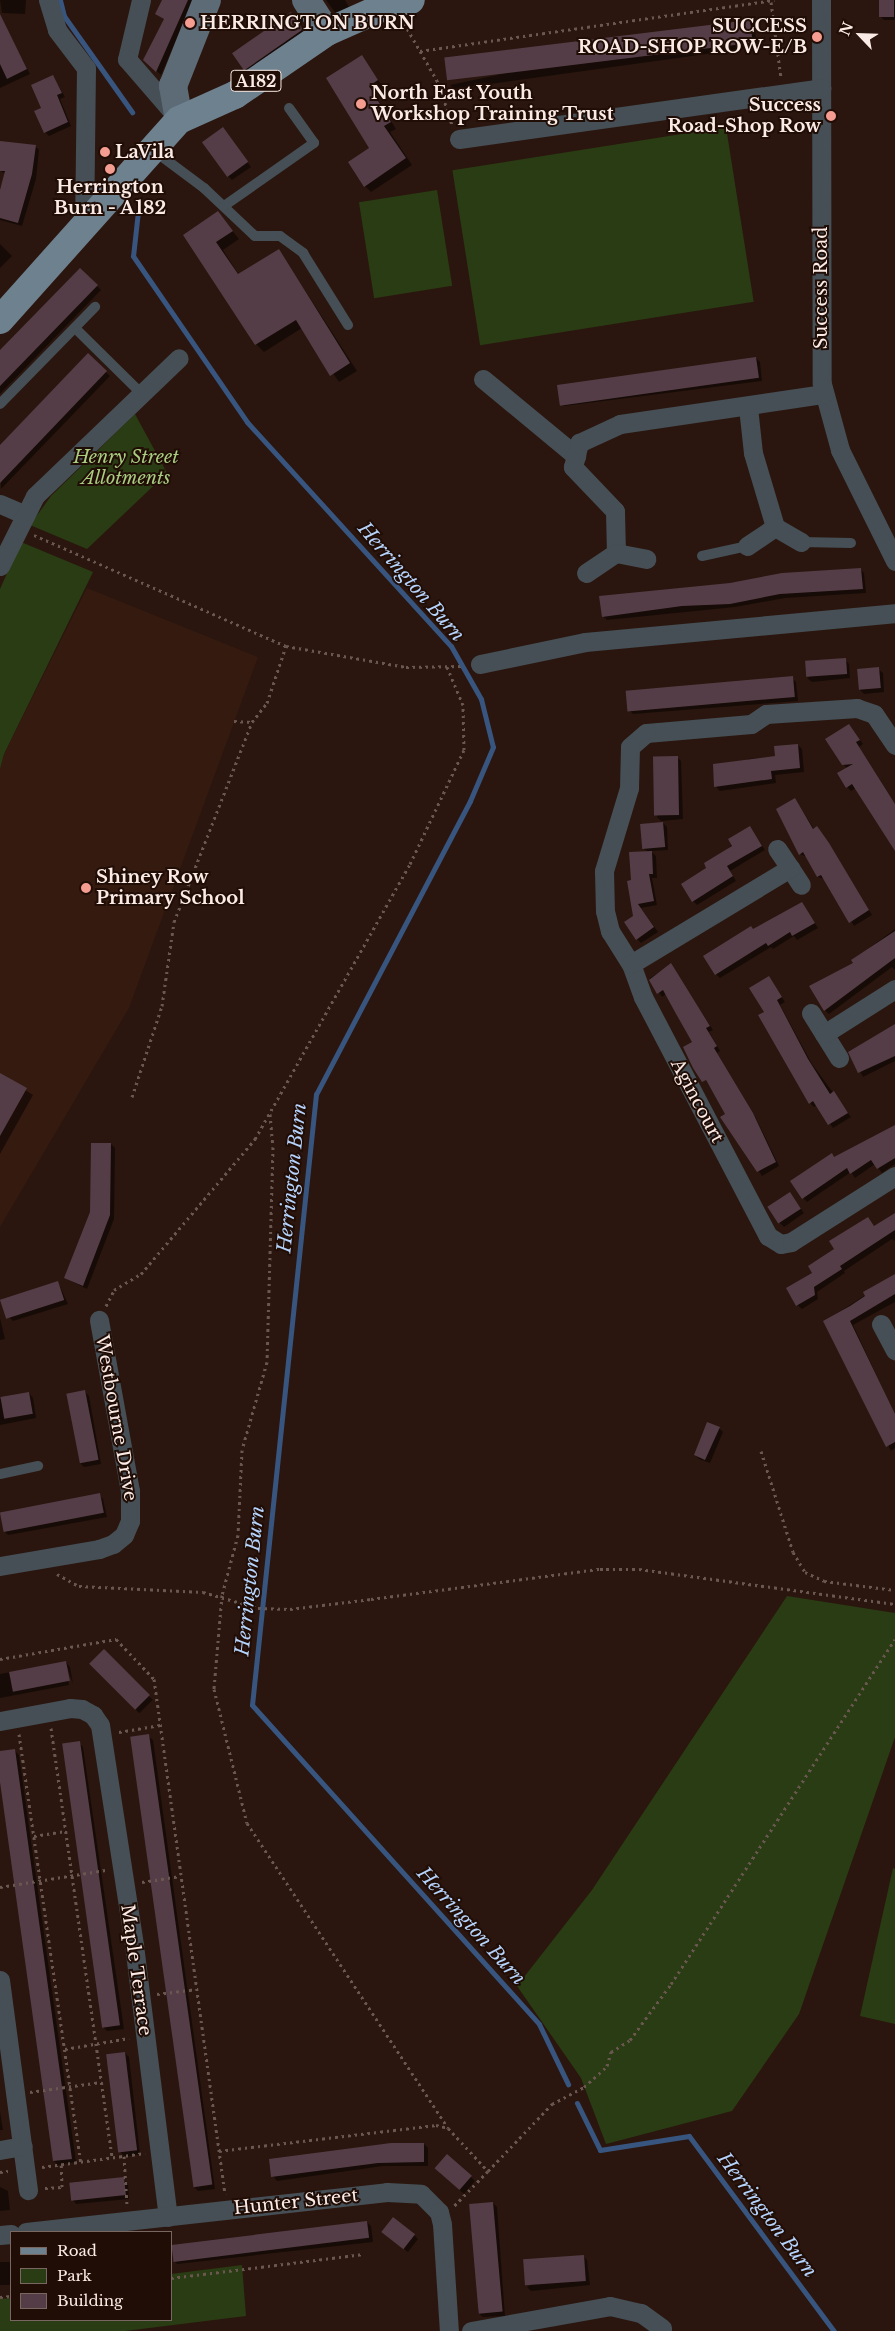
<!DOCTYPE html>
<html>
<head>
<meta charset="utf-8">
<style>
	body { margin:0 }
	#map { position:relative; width:895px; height:2331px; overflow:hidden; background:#2a160e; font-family:"Libre Baskerville",serif }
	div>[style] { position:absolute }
	.built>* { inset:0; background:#351a10 }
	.green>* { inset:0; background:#2a3c13; transform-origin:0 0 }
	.shadow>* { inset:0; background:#0007; transform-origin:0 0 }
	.stream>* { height:5px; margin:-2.5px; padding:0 2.5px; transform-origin:2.5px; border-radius:2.5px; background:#38557f }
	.building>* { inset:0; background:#553d47; transform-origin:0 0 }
	.path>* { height:3px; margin-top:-1.5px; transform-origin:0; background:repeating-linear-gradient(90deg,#6a5750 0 2.5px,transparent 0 6.5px) }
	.service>* { height:10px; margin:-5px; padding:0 5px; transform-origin:5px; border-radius:5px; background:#454f55 }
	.minor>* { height:19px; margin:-9.5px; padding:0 9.5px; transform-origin:9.5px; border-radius:9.5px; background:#454f55 }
	.secondary>* { height:28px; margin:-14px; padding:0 14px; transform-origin:14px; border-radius:14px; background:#5c6b76 }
	.primary>* { height:28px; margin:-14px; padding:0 14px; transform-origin:14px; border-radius:14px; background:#6e818f }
	.dots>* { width:14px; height:14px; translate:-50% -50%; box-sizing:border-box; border:2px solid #200d06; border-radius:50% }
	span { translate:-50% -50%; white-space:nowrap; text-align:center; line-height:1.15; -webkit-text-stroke:4px #200d06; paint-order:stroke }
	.shield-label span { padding:1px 4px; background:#200d06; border:1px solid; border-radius:4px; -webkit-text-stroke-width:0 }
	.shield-label { font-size:16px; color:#fbebe6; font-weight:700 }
	.poi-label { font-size:18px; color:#fbebe6; font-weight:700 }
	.left { translate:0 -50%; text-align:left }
	.right { translate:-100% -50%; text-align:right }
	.street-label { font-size:18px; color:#fbebe6 }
	.park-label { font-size:18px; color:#a9cd81; font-style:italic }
	.water-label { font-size:19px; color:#b6d3fc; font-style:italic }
	.legend { position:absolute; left:10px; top:2231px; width:162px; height:90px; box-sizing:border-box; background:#200d06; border:1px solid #786660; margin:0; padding:6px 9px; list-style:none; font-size:15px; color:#fbebe6 }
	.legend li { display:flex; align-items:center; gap:10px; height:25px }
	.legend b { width:25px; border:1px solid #786660 }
	.north { position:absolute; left:835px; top:10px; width:50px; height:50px; -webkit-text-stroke:4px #200d06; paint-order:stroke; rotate:294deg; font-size:14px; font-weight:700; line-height:20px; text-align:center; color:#fbebe6 }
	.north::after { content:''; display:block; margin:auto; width:18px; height:22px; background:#fbebe6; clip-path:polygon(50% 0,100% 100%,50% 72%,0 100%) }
</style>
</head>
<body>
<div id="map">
	<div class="built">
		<i style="clip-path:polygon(87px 588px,258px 657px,129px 1008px,0 1227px,0 769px,4px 754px)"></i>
	</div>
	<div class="green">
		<i style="left:726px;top:127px;width:177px;height:277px;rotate:81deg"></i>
		<i style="left:437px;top:190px;width:97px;height:79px;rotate:81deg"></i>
		<i style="clip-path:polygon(135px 414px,167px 473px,87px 549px,30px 525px,51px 496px)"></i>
		<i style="clip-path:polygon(21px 542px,93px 572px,4px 754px,0 769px,0 589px)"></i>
		<i style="clip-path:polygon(787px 1596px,895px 1613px,895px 1737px,799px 2014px,732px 2111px,606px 2144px,581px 2078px,517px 1986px,592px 1890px)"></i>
		<i style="clip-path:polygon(893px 1868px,895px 1869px,895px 2024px,860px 2016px)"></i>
		<i style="clip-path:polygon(242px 2265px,246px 2316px,125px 2331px,0 2331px,0 2299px,11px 2298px,11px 2320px,171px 2320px,171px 2274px)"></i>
	</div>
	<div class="shadow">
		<i style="clip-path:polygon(0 0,26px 0,25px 14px,2px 13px)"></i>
		<i style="clip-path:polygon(163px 0,193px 0,161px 75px,149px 64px,165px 20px,157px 14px)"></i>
		<i style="clip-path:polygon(326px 0,345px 0,349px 7px,337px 15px)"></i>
		<i style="clip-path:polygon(880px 0,895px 0,895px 20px,884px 20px,880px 16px)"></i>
		<i style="clip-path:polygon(295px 18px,306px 34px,249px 73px,245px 69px)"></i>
		<i style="clip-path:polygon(750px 21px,754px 25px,757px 47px,454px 89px,450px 85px)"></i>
		<i style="clip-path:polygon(8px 32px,30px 74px,0 88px,0 36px)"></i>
		<i style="clip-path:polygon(362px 57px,383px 87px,374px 93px,396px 129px,390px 132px,412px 165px,371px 192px,365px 186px,371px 148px)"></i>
		<i style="clip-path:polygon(53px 76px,65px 97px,60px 99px,71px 126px,49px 136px,45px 132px,43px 109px)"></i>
		<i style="clip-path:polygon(227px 133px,251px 167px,232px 180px,228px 176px)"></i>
		<i style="clip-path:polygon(35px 146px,39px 150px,36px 179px,22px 226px,0 220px,0 195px,6px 174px,0 171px,0 157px)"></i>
		<i style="clip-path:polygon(218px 213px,239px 239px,223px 250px,239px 275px,279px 250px,357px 371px,339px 382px,302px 328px,264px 352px,256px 344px,184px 235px)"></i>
		<i style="clip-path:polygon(0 244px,12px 256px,0 268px)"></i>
		<i style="clip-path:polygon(80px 269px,101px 290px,0 394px,0 352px)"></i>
		<i style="clip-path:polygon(88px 355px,110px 376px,1px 489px,0 447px)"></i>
		<i style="clip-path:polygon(756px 358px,760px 362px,762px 381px,564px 406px,560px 402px)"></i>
		<i style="clip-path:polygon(860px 569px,864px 573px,866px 593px,785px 598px,735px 607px,607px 620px,603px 616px,730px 584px)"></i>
		<i style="clip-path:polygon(845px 660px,849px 664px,850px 678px,812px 682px,807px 678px)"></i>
		<i style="clip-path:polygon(878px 669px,883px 673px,884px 692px,864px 694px,860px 690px)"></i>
		<i style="clip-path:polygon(792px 678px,796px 682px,798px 701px,633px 714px,629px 710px)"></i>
		<i style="clip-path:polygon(849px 725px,863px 744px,859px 747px,895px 804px,895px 849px,856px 788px,851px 791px,847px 787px,847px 768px,843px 764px)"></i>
		<i style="clip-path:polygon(798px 745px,802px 749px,804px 772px,775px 775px,776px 783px,720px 791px,716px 787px,748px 763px,747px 759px,776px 757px)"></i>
		<i style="clip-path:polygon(677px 757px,681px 761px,683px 819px,661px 821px,657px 817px)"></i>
		<i style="clip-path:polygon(795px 799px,814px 829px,832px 849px,872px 915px,854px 926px,825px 879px,818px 877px,807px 857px,800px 854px)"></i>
		<i style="clip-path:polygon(663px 823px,667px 827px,668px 850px,651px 851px,656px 856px,657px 878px,652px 878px,657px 905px,641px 908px,658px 932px,641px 943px,637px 939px,633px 881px,648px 852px,643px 848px)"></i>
		<i style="clip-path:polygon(750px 827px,765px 850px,730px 871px,736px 881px,697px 905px,693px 901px,708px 868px)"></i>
		<i style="clip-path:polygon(802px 904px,818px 928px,797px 940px,794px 936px,773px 949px,771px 947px,720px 978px,716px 974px,754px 930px)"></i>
		<i style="clip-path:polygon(895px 929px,895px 970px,892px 967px,829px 1014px,825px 1010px,855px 964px,853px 960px)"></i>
		<i style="clip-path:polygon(671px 965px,713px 1030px,709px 1032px,720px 1051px,717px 1053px,756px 1118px,779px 1166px,762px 1176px,722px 1117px,727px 1115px,685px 1047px,693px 1042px,666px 994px,662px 997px,650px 978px)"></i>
		<i style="clip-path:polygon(769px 978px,785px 1002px,780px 1005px,812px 1064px,851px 1117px,833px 1128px,817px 1105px,814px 1107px,810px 1103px,765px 1013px)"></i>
		<i style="clip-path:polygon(895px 1025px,895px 1061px,863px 1077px,850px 1052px)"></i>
		<i style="clip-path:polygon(0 1074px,33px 1095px,0 1154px)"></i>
		<i style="clip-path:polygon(895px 1126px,895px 1164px,882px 1173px,875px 1164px,855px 1178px,851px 1172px,807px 1202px,803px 1198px,835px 1158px)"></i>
		<i style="clip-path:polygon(111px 1144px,115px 1148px,114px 1219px,87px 1289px,65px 1278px,91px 1212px)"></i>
		<i style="clip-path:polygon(790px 1194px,804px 1213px,784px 1227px,780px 1223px)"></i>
		<i style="clip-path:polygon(895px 1214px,895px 1241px,892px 1239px,844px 1271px,845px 1273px,817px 1292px,818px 1299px,802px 1309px,797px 1305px,813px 1273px,868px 1219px,875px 1227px)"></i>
		<i style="clip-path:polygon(895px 1276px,895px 1302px,853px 1325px,895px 1415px,895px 1448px,891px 1451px,825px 1321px)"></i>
		<i style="clip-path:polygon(58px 1282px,68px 1304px,13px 1321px,9px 1317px)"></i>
		<i style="clip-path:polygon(0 1318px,5px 1339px,0 1340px)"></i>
		<i style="clip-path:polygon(85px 1392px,89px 1396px,101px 1464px,84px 1467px,80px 1463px)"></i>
		<i style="clip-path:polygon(29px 1393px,33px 1398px,36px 1418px,0 1425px,0 1399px)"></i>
		<i style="clip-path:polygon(719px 1428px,723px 1432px,710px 1463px,699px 1459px,695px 1455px)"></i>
		<i style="clip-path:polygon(99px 1495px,103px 1499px,107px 1517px,8px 1535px,4px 1531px)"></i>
		<i style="left:104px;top:1651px;width:69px;height:19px;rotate:45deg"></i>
		<i style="clip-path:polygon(66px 1662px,70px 1667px,73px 1684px,66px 1665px,69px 1685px,0 1698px,0 1674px)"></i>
		<i style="clip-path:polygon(148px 1736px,153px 1740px,215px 2189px,198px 2191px,194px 2187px)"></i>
		<i style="clip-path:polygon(79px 1743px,83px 1747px,124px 2029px,107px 2031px,103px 2027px)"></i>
		<i style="clip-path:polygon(15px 1751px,19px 1755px,76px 2162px,58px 2165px,54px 2161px,0 1773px,0 1753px)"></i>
		<i style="clip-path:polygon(125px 2053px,129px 2057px,140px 2154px,125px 2157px,120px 2152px)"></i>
		<i style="clip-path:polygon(0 2111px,3px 2130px,0 2130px)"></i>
		<i style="clip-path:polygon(424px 2144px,428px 2148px,428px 2166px,383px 2166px,277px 2181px,273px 2176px)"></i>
		<i style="clip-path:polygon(448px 2156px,475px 2181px,464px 2194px,440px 2173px)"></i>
		<i style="clip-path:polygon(123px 2179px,128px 2183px,129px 2199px,76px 2204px,72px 2199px)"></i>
		<i style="clip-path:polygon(0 2187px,8px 2191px,10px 2210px,0 2211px)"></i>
		<i style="clip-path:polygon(493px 2203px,497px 2207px,505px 2316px,483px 2317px,478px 2313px)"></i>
		<i style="clip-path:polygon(367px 2222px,371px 2226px,373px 2242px,177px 2264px,173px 2260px)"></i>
		<i style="clip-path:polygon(414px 2235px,418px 2239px,408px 2252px,387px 2236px)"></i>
		<i style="clip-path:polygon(583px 2256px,587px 2260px,590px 2285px,531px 2291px,527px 2287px)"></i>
		<i style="left:11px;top:2262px;width:23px;height:11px;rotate:90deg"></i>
	</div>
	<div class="stream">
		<i style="left:60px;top:0;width:16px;rotate:76deg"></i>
		<i style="left:64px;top:16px;width:118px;rotate:54.7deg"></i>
		<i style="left:139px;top:202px;width:54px;rotate:96.3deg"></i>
		<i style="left:133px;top:256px;width:201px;rotate:55.5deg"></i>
		<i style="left:247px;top:422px;width:303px;rotate:47.7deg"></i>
		<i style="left:451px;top:646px;width:61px;rotate:60.5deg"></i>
		<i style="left:481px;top:699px;width:49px;rotate:76deg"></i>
		<i style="left:493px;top:747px;width:59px;rotate:113.1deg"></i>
		<i style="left:470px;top:801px;width:331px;rotate:117.7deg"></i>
		<i style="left:316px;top:1094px;width:614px;rotate:95.98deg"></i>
		<i style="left:252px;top:1705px;width:429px;rotate:48deg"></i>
		<i style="left:539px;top:2024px;width:67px;rotate:64.2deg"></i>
		<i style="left:577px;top:2103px;width:52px;rotate:63.9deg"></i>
		<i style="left:600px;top:2150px;width:90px;rotate:-8.9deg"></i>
		<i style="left:689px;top:2136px;width:243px;rotate:53.4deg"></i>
	</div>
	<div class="building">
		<i style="clip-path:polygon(162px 0,188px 0,156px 72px,143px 60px,164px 19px,155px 14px)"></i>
		<i style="left:879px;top:0;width:15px;height:17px"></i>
		<i style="left:291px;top:12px;width:21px;height:72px;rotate:55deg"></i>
		<i style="clip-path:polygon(0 14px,27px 69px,7px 79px,0 64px)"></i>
		<i style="left:750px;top:20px;width:23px;height:308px;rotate:83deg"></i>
		<i style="clip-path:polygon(362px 55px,378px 80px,369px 86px,391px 122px,384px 126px,406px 158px,364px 187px,348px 162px,369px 148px,326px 78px)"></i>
		<i style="clip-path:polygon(53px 75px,62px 93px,57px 95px,68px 122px,44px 133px,34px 111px,41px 108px,31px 85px)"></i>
		<i style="left:223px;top:127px;width:43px;height:26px;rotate:54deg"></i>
		<i style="clip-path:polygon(0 141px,36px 145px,32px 174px,18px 223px,0 218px,0 190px,5px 171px,0 171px)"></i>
		<i style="clip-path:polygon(218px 211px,233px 231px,216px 242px,238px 274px,279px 249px,350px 363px,330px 376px,296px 320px,255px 345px,183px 235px)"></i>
		<i style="clip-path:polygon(80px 268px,98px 285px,0 386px,0 350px)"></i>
		<i style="clip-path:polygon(88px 353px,107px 371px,0 483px,0 445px)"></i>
		<i style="left:756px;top:357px;width:21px;height:201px;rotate:82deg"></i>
		<i style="clip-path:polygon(861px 568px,863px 589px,780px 594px,730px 604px,682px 606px,602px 617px,599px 596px,730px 583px,782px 573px)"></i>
		<i style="left:846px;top:658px;width:16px;height:41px;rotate:86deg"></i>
		<i style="left:879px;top:667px;width:21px;height:22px;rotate:85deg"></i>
		<i style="left:793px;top:676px;width:21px;height:168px;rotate:85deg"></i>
		<i style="clip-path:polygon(849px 724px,860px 740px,856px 742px,895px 804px,895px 851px,852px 784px,846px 788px,837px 773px,853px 764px,842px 765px,825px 739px)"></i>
		<i style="clip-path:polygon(798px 744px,800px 768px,771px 771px,772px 779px,714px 787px,713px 764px,775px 756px,774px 746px)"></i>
		<i style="left:678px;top:756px;width:59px;height:25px;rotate:89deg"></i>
		<i style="clip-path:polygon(795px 798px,813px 829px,817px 826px,829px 843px,869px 910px,849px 923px,821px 875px,817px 877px,803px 852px,799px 855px,776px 809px)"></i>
		<i style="left:663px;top:822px;width:25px;height:23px;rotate:85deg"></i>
		<i style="clip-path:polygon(750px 826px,762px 846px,727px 866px,733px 876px,692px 902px,681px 884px,706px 868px,704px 863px,732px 846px,728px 839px)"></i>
		<i style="clip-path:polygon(652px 851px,653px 874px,649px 874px,654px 901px,638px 904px,654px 927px,636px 940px,624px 922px,633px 916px,627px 881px,631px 880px,629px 852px)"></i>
		<i style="clip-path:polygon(802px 902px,815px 923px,792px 936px,790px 932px,768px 946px,766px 943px,715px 975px,703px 956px,751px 926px,753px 929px)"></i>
		<i style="clip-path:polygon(895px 931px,895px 958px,824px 1011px,809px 986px,853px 963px,851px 960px)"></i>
		<i style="clip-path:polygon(671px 963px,710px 1026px,706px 1028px,717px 1046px,714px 1048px,753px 1113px,776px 1162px,757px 1172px,720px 1117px,725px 1114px,706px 1080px,702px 1082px,693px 1068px,683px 1047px,692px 1042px,675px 1012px,663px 990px,657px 994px,649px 980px)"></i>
		<i style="clip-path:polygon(769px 976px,782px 997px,777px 1000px,808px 1059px,830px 1094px,834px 1091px,848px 1113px,828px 1125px,813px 1101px,809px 1104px,758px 1015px,764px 1012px,749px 988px)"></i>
		<i style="clip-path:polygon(895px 1024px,895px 1056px,858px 1073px,848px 1052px)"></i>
		<i style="clip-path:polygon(0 1073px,27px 1088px,0 1136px)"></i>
		<i style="clip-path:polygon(895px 1125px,895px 1158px,877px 1169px,871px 1160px,850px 1174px,847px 1168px,802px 1199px,790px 1181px,832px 1153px,834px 1157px)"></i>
		<i style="clip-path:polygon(91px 1143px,111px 1143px,110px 1215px,83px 1286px,64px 1278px,90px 1212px)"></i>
		<i style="left:790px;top:1192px;width:20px;height:27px;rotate:57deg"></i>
		<i style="clip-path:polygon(895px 1213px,895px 1230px,840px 1266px,842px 1269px,814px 1287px,815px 1295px,796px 1306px,786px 1288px,812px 1273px,808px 1266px,834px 1249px,829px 1241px,868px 1217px,874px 1226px)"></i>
		<i style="clip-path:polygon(895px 1274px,895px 1294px,850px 1321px,895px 1414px,895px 1442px,886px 1447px,823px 1321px,850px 1306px,865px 1296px,863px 1292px)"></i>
		<i style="left:58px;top:1281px;width:20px;height:61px;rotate:72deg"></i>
		<i style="left:85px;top:1390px;width:71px;height:19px;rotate:79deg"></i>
		<i style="left:29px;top:1392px;width:22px;height:29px;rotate:80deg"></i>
		<i style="clip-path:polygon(707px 1422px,720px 1427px,705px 1460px,694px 1455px)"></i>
		<i style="left:100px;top:1493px;width:20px;height:102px;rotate:79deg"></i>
		<i style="left:104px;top:1649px;width:65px;height:21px;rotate:45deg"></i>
		<i style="left:66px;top:1661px;width:20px;height:58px;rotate:79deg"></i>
		<i style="left:149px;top:1734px;width:455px;height:19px;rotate:82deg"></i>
		<i style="left:80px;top:1741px;width:287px;height:18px;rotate:82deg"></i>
		<i style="clip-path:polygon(15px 1749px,72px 2159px,53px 2161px,0 1782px,0 1751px)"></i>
		<i style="left:125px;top:2052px;width:99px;height:19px;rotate:83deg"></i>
		<i style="clip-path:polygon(391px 2143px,424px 2143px,424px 2162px,378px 2163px,271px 2177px,269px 2159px)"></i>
		<i style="left:447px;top:2154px;width:33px;height:19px;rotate:41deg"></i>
		<i style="left:124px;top:2177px;width:18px;height:55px;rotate:84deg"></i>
		<i style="left:493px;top:2202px;width:110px;height:24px;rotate:85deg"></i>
		<i style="left:393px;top:2217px;width:28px;height:19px;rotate:38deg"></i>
		<i style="left:367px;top:2221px;width:17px;height:197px;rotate:83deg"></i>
		<i style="left:584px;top:2255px;width:26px;height:61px;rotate:86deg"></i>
	</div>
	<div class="path">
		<i style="left:771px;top:2px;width:77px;rotate:82.5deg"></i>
		<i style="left:404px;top:23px;width:70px;rotate:60.2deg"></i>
		<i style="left:439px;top:84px;width:43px;rotate:72.4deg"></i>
		<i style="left:420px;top:51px;width:358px;rotate:-8.2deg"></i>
		<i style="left:34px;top:535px;width:275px;rotate:23.8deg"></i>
		<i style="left:286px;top:646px;width:122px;rotate:9.9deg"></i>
		<i style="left:406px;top:667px;width:57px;rotate:-1deg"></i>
		<i style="left:234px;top:721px;width:18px;rotate:3deg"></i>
		<i style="left:252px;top:722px;width:24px;rotate:-52deg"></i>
		<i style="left:267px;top:703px;width:60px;rotate:-71.6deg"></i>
		<i style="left:132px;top:1097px;width:96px;rotate:-71.8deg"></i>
		<i style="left:162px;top:1006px;width:85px;rotate:-81.9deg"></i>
		<i style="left:174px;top:922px;width:215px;rotate:-68.7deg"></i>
		<i style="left:270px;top:1114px;width:33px;rotate:85deg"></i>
		<i style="left:273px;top:1147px;width:215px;rotate:91.6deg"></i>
		<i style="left:267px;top:1362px;width:91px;rotate:105.9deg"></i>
		<i style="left:242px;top:1450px;width:85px;rotate:92.7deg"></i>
		<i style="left:238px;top:1535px;width:62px;rotate:104.9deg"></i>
		<i style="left:222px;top:1595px;width:94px;rotate:94.9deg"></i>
		<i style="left:214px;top:1689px;width:138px;rotate:76.2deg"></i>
		<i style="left:247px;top:1823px;width:365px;rotate:56.6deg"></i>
		<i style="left:106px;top:1306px;width:18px;rotate:-63deg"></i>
		<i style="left:114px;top:1290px;width:31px;rotate:-31deg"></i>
		<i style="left:141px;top:1274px;width:177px;rotate:-49.8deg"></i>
		<i style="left:255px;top:1139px;width:316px;rotate:-60.6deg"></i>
		<i style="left:410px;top:864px;width:126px;rotate:-64.7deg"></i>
		<i style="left:464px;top:750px;width:45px;rotate:-91.3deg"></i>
		<i style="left:463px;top:705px;width:41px;rotate:-112.8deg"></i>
		<i style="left:761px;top:1451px;width:106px;rotate:72.4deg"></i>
		<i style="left:793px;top:1552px;width:23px;rotate:59deg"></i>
		<i style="left:805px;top:1572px;width:21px;rotate:25deg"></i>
		<i style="left:824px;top:1581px;width:72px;rotate:7.2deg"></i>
		<i style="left:57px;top:1574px;width:25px;rotate:29deg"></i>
		<i style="left:79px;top:1586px;width:124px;rotate:2.8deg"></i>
		<i style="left:203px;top:1592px;width:57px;rotate:16.2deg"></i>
		<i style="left:258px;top:1608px;width:32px;rotate:2deg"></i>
		<i style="left:290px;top:1609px;width:82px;rotate:-7deg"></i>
		<i style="left:371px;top:1599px;width:231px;rotate:-7.5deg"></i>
		<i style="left:600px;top:1569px;width:39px"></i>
		<i style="left:639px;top:1569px;width:258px;rotate:7.8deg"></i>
		<i style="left:0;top:1659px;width:118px;rotate:-9.8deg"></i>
		<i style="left:116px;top:1639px;width:55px;rotate:46.5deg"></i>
		<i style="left:154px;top:1679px;width:520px;rotate:82.15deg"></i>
		<i style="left:51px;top:1728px;width:434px;rotate:81.9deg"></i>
		<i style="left:119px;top:1732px;width:42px;rotate:-9.7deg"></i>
		<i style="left:19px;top:1734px;width:432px;rotate:81.8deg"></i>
		<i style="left:34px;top:1836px;width:32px;rotate:-9deg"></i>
		<i style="left:142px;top:1882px;width:39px;rotate:-9deg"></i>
		<i style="left:0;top:1887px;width:107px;rotate:-9.1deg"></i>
		<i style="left:157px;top:1994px;width:39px;rotate:-7deg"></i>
		<i style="left:65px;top:2049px;width:65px;rotate:-9.8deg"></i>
		<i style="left:30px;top:2092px;width:72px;rotate:-8deg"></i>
		<i style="left:219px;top:2151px;width:219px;rotate:-6.8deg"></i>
		<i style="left:436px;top:2125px;width:12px;rotate:14deg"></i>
		<i style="left:448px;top:2128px;width:59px;rotate:47.1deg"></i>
		<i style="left:488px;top:2171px;width:49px;rotate:134.2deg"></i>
		<i style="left:124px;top:2156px;width:49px;rotate:86.5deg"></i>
		<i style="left:42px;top:2167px;width:104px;rotate:-7.7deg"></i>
		<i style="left:488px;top:2171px;width:93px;rotate:-46.3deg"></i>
		<i style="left:552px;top:2104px;width:36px;rotate:-28deg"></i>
		<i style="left:584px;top:2087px;width:31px;rotate:-42deg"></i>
		<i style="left:607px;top:2066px;width:15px;rotate:-74deg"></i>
		<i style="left:611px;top:2052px;width:22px;rotate:-32deg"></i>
		<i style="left:630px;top:2040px;width:69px;rotate:-53.8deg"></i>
		<i style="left:671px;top:1984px;width:411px;rotate:-57deg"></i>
		<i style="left:0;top:2172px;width:8px;rotate:-7deg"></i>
		<i style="left:45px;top:2188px;width:17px;rotate:-3deg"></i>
		<i style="left:62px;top:2187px;width:23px;rotate:-92deg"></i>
		<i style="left:171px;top:2278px;width:194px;rotate:-7.1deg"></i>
		<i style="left:0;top:2297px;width:11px;rotate:-5deg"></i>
	</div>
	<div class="service">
		<i style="left:153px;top:150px;width:64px;rotate:36.7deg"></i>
		<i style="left:204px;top:188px;width:70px;rotate:43.3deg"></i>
		<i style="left:255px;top:236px;width:25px"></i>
		<i style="left:280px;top:236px;width:29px;rotate:36deg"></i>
		<i style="left:303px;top:253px;width:85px;rotate:58deg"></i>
		<i style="left:224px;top:206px;width:110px;rotate:-35deg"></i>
		<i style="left:314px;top:143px;width:43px;rotate:-125.5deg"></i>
		<i style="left:75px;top:328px;width:94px;rotate:44.6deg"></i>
		<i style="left:0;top:404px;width:136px;rotate:-45.6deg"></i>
		<i style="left:801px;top:542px;width:50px;rotate:1.1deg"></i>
		<i style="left:702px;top:556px;width:46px;rotate:-12.5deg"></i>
		<i style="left:0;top:1474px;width:39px;rotate:-12deg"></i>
	</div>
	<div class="minor">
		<i style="left:48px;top:0;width:31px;rotate:73deg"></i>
		<i style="left:57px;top:30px;width:48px;rotate:52.7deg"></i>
		<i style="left:86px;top:68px;width:160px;rotate:90.7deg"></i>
		<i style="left:141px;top:0;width:61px;rotate:103.3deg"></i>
		<i style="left:127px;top:59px;width:78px;rotate:49.2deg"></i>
		<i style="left:821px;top:0;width:384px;rotate:89.9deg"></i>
		<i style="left:822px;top:384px;width:68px;rotate:74.7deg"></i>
		<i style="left:840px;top:450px;width:124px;rotate:63.6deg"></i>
		<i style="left:459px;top:139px;width:366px;rotate:-8deg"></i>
		<i style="left:483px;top:379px;width:121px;rotate:39.6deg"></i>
		<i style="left:748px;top:407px;width:46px;rotate:83.8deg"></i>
		<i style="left:753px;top:453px;width:77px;rotate:73.4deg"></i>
		<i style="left:0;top:504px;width:26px;rotate:23deg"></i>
		<i style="left:747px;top:546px;width:34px;rotate:-34deg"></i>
		<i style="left:775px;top:527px;width:30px;rotate:30deg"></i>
		<i style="left:616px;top:553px;width:42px;rotate:-91.4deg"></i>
		<i style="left:615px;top:511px;width:61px;rotate:-133.7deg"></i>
		<i style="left:573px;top:467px;width:25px;rotate:-76deg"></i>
		<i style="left:579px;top:443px;width:45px;rotate:-24.9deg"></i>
		<i style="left:620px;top:424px;width:206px;rotate:-8.4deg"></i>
		<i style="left:0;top:566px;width:78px;rotate:-63.4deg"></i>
		<i style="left:35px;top:496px;width:199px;rotate:-43.8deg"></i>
		<i style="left:586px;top:573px;width:36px;rotate:-34deg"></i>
		<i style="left:616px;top:553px;width:31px;rotate:11deg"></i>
		<i style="left:480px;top:664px;width:107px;rotate:-11.8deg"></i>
		<i style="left:585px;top:642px;width:311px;rotate:-5.3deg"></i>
		<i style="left:895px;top:745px;width:37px;rotate:-124deg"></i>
		<i style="left:874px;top:714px;width:18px;rotate:-161deg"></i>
		<i style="left:857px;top:708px;width:91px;rotate:176.2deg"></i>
		<i style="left:766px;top:714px;width:18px;rotate:146deg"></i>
		<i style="left:751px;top:724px;width:105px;rotate:175.1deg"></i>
		<i style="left:646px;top:733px;width:21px;rotate:139deg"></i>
		<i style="left:630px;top:747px;width:41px;rotate:91.4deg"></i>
		<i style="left:629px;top:788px;width:87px;rotate:106.8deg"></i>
		<i style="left:604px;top:871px;width:40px;rotate:88.6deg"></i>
		<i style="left:605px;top:911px;width:21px;rotate:76deg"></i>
		<i style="left:610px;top:931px;width:39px;rotate:58deg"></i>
		<i style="left:631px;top:964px;width:35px;rotate:70deg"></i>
		<i style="left:643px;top:997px;width:270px;rotate:62.4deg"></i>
		<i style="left:768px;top:1236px;width:15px;rotate:32deg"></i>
		<i style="left:781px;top:1244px;width:10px;rotate:-11deg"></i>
		<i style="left:791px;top:1242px;width:123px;rotate:-32.4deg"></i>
		<i style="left:790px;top:868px;width:20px;rotate:57deg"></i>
		<i style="left:631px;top:964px;width:186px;rotate:-31.1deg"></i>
		<i style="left:790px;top:868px;width:23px;rotate:-124deg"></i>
		<i style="left:811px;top:1013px;width:53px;rotate:58.1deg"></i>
		<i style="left:824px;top:1034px;width:84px;rotate:-32.4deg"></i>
		<i style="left:881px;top:1324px;width:30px;rotate:62deg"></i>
		<i style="left:0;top:1566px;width:100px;rotate:-9.7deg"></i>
		<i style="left:99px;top:1549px;width:15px;rotate:-20deg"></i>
		<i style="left:113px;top:1544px;width:14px;rotate:-39deg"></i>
		<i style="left:124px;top:1535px;width:15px;rotate:-67deg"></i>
		<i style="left:130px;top:1521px;width:30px;rotate:-90deg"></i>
		<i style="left:130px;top:1491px;width:174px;rotate:-100.3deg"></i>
		<i style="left:0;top:1721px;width:71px;rotate:-10.5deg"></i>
		<i style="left:70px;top:1708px;width:12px;rotate:5deg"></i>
		<i style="left:82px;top:1709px;width:13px;rotate:29deg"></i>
		<i style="left:93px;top:1715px;width:12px;rotate:55deg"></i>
		<i style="left:100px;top:1725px;width:223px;rotate:81.2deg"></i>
		<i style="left:134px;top:1945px;width:274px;rotate:82.9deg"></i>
		<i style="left:0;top:1980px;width:212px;rotate:82.4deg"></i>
		<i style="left:0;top:2150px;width:23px;rotate:-10deg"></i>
		<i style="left:26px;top:2232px;width:363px;rotate:-6.3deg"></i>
		<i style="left:387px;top:2192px;width:34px;rotate:3deg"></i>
		<i style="left:421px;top:2194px;width:25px;rotate:45deg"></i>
		<i style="left:439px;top:2212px;width:12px;rotate:76deg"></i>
		<i style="left:442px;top:2224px;width:107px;rotate:86.3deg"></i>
		<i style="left:0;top:2235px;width:11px;rotate:-5deg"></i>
		<i style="left:471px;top:2331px;width:141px;rotate:-10.2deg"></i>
		<i style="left:610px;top:2306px;width:32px;rotate:13deg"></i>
		<i style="left:641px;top:2313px;width:26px;rotate:36deg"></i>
	</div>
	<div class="secondary">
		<i style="left:306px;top:0;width:38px;rotate:57deg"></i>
		<i style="left:179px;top:120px;width:35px;rotate:-100deg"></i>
		<i style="left:173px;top:86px;width:92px;rotate:-68.4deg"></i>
	</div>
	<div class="primary">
		<i style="left:0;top:320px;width:268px;rotate:-48.2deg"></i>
		<i style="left:179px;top:120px;width:61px;rotate:-24.1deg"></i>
		<i style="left:235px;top:95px;width:112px;rotate:-34.4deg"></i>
		<i style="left:327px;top:32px;width:71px;rotate:-24deg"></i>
		<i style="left:392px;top:3px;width:19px;rotate:-9deg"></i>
	</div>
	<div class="dots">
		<i style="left:190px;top:23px;background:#f59d90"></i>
		<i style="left:817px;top:37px;background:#f59d90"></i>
		<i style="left:361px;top:104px;background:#f59d90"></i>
		<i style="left:831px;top:116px;background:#f59d90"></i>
		<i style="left:105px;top:152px;background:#f59d90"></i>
		<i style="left:110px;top:169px;background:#f59d90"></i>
		<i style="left:86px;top:888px;background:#f59d90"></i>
	</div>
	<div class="shield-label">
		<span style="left:256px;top:81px">A182</span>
	</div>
	<div class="poi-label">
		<span class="left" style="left:200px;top:23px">HERRINGTON BURN</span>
		<span class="right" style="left:807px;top:37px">SUCCESS<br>ROAD-SHOP ROW-E/B</span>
		<span class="left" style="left:371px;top:104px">North East Youth<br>Workshop Training Trust</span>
		<span class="right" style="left:821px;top:116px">Success<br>Road-Shop Row</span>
		<span class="left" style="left:115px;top:152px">LaVila</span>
		<span style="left:110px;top:198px">Herrington<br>Burn - A182</span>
		<span class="left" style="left:96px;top:888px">Shiney Row<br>Primary School</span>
	</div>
	<div class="street-label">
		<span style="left:821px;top:288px;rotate:-90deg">Success Road</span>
		<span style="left:697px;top:1101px;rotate:62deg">Agincourt</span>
		<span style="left:116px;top:1418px;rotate:80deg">Westbourne Drive</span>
		<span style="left:136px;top:1970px;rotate:82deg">Maple Terrace</span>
		<span style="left:296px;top:2202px;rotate:-6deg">Hunter Street</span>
	</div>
	<div class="park-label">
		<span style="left:126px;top:468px">Henry Street<br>Allotments</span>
	</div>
	<div class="water-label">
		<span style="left:411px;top:582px;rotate:49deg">Herrington Burn</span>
		<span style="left:292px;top:1178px;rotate:-84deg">Herrington Burn</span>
		<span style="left:250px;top:1581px;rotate:-84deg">Herrington Burn</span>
		<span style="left:471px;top:1926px;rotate:48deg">Herrington Burn</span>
		<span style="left:767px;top:2215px;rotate:53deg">Herrington Burn</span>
	</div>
	<ul class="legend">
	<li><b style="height:6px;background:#6e818f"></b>Road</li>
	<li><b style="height:14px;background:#2a3c13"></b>Park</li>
	<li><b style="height:14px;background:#553d47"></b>Building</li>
	</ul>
	<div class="north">N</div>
</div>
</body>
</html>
